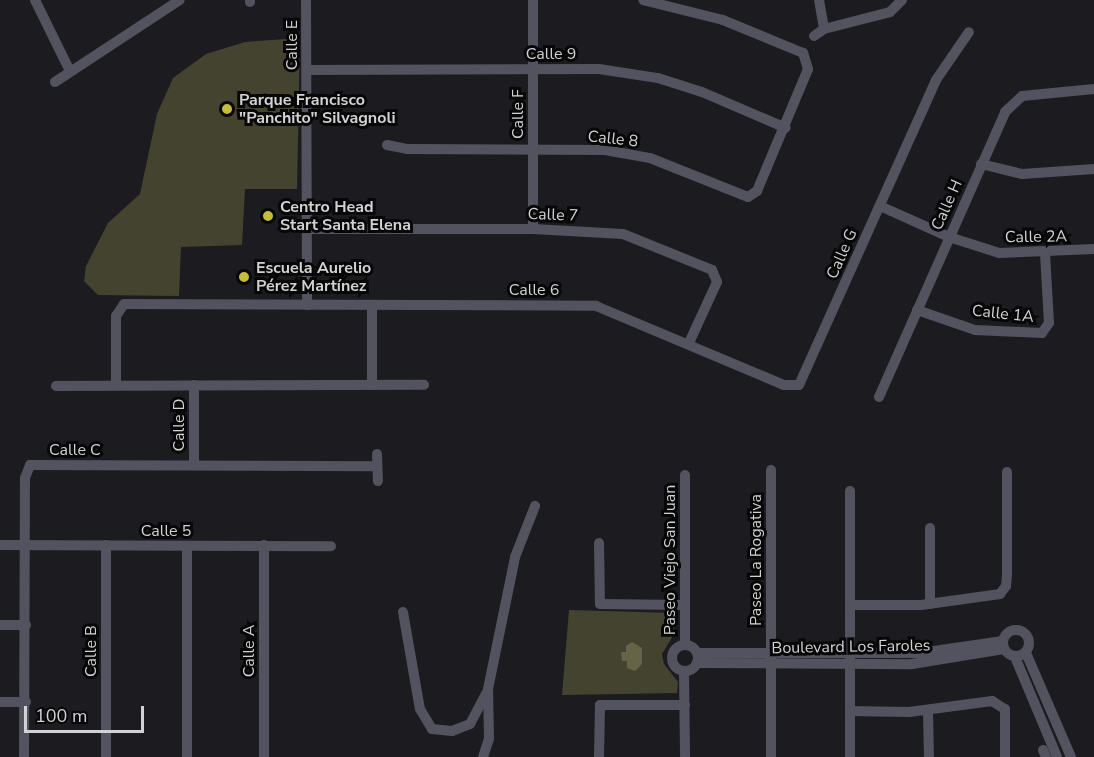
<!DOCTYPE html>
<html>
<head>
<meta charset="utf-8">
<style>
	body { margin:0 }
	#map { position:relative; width:1094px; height:757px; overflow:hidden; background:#1c1c20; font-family:"Nunito Sans",sans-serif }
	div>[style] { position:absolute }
	.green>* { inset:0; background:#444330 }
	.water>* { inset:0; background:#666446 }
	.minor>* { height:10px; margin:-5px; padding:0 5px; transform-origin:5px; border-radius:5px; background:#53535f }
	.minor>.ring { margin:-5px; padding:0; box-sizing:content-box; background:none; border:10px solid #53535f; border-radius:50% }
	.dots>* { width:16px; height:16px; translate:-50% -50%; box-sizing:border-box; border:3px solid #070708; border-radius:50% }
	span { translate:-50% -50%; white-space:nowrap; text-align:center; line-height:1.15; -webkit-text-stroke:6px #070708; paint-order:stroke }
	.street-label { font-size:16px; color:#d2d2d4 }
	.poi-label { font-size:16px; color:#d2d2d4; font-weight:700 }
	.left { translate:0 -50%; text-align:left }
	.scale { position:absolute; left:24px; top:706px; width:120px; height:27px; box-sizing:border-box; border:3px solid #d2d2d4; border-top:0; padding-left:8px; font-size:18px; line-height:21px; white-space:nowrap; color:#d2d2d4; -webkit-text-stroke:4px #070708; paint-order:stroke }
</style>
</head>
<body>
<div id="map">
	<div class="green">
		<i style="clip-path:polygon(300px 38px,297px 189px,245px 189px,242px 245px,181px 247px,179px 296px,98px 295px,84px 281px,86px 266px,108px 223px,140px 194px,157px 114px,173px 78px,206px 54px,245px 42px)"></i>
		<i style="clip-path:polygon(569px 610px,674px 613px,674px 634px,662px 654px,664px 664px,678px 682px,677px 693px,562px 695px)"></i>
	</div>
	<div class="water">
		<i style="clip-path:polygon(632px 642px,642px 648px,642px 664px,635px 671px,627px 668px,627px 661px,622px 661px,621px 652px,626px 652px,626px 646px)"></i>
	</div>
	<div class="minor">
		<i style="left:35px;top:0;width:79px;rotate:63.8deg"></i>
		<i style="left:306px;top:0;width:305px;rotate:89.8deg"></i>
		<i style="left:819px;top:0;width:29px;rotate:80deg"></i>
		<i style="left:250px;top:2px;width:2px;rotate:-90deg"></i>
		<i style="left:814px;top:36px;width:12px;rotate:-35deg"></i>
		<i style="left:824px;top:29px;width:68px;rotate:-14.4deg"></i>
		<i style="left:890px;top:12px;width:17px;rotate:-45deg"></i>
		<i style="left:307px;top:70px;width:292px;rotate:-0.2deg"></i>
		<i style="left:599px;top:69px;width:60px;rotate:8.7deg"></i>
		<i style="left:658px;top:78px;width:46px;rotate:17.7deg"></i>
		<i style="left:702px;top:92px;width:91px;rotate:23.2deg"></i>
		<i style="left:55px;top:82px;width:149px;rotate:-33.3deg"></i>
		<i style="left:387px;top:145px;width:20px;rotate:11deg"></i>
		<i style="left:407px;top:149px;width:198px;rotate:0.3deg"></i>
		<i style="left:605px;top:150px;width:46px;rotate:10.1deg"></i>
		<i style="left:650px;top:158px;width:105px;rotate:21.7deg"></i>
		<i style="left:748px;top:197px;width:11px;rotate:-34deg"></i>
		<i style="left:757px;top:191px;width:132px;rotate:-67.3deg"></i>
		<i style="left:808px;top:69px;width:17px;rotate:-107deg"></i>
		<i style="left:803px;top:53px;width:87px;rotate:-157.6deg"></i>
		<i style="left:723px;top:20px;width:82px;rotate:-166deg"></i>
		<i style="left:981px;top:164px;width:42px;rotate:13.7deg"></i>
		<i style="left:1022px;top:174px;width:72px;rotate:-4deg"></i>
		<i style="left:880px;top:206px;width:76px;rotate:24.2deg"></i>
		<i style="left:949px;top:237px;width:52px;rotate:17.7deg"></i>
		<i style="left:999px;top:253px;width:95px;rotate:-2.4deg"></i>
		<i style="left:307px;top:229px;width:226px"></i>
		<i style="left:533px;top:229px;width:90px;rotate:3.2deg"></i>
		<i style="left:623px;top:234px;width:96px;rotate:22deg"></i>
		<i style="left:712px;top:270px;width:13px;rotate:67deg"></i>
		<i style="left:717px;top:282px;width:67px;rotate:114.7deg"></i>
		<i style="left:533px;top:229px;width:229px;rotate:-90deg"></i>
		<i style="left:372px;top:305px;width:80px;rotate:90deg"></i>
		<i style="left:917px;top:310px;width:61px;rotate:19deg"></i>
		<i style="left:975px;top:330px;width:67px;rotate:2.6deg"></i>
		<i style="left:1042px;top:333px;width:12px;rotate:-55deg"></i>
		<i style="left:1049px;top:323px;width:70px;rotate:-93.3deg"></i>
		<i style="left:116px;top:385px;width:69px;rotate:-90deg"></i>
		<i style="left:116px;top:316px;width:14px;rotate:-56deg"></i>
		<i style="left:124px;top:304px;width:472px;rotate:0.2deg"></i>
		<i style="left:596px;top:306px;width:204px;rotate:22.8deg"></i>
		<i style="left:784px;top:385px;width:15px"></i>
		<i style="left:799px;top:385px;width:334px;rotate:-65.8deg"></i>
		<i style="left:936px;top:80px;width:58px;rotate:-55.5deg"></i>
		<i style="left:194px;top:385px;width:80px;rotate:90deg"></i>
		<i style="left:56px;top:386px;width:368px;rotate:-0.2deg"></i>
		<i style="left:879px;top:397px;width:312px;rotate:-66.1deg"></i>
		<i style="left:1005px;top:112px;width:23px;rotate:-43deg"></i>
		<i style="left:1022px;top:96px;width:72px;rotate:-5.6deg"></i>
		<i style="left:377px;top:454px;width:27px;rotate:88deg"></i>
		<i style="left:850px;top:491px;width:266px;rotate:90deg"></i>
		<i style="left:930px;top:528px;width:76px;rotate:90deg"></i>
		<i style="left:599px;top:543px;width:61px;rotate:89.1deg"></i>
		<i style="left:600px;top:604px;width:85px;rotate:0.7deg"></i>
		<i style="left:0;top:545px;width:331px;rotate:0.2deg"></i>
		<i style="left:106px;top:545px;width:212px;rotate:90deg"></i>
		<i style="left:264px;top:545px;width:212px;rotate:90deg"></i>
		<i style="left:850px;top:605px;width:71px"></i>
		<i style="left:921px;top:605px;width:80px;rotate:-7.9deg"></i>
		<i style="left:1000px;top:594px;width:10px;rotate:-53deg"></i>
		<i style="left:1006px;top:586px;width:11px;rotate:-85deg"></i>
		<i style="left:1007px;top:575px;width:103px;rotate:-90deg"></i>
		<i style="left:403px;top:612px;width:98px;rotate:80.1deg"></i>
		<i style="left:420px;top:709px;width:23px;rotate:59deg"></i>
		<i style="left:432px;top:729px;width:20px;rotate:6deg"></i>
		<i style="left:452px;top:731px;width:19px;rotate:-21deg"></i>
		<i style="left:470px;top:724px;width:36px;rotate:-62deg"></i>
		<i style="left:0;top:625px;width:26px"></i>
		<i class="ring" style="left:1003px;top:630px;width:16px;height:16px"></i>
		<i style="left:685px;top:645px;width:170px;rotate:-90deg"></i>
		<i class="ring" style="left:672px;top:645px;width:16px;height:16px"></i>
		<i style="left:697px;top:653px;width:223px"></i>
		<i style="left:920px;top:653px;width:84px;rotate:-8.2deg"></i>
		<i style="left:1026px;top:653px;width:113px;rotate:66.6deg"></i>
		<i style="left:1015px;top:657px;width:108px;rotate:67.2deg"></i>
		<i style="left:697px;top:663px;width:215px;rotate:0.3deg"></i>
		<i style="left:912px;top:664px;width:93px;rotate:-9.3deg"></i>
		<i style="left:684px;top:671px;width:86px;rotate:89.3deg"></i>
		<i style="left:0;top:702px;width:26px"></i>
		<i style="left:850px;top:711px;width:59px;rotate:1deg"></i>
		<i style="left:909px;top:712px;width:84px;rotate:-7.5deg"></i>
		<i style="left:992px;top:701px;width:15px;rotate:32deg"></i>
		<i style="left:1005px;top:709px;width:48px;rotate:90deg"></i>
		<i style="left:928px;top:711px;width:46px;rotate:88.8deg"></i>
		<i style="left:1043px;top:750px;width:8px;rotate:67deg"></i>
		<i style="left:24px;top:757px;width:279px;rotate:-89.8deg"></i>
		<i style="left:25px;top:478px;width:14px;rotate:-69deg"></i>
		<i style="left:30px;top:465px;width:347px;rotate:0.2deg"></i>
		<i style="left:187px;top:757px;width:211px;rotate:-90deg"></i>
		<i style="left:483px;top:757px;width:19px;rotate:-72deg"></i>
		<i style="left:489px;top:739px;width:50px;rotate:-91.1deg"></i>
		<i style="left:488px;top:689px;width:135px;rotate:-78.4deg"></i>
		<i style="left:515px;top:557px;width:55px;rotate:-68.6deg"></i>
		<i style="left:599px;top:757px;width:52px;rotate:-88.9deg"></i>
		<i style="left:600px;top:705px;width:85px"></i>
		<i style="left:771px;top:757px;width:287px;rotate:-90deg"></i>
	</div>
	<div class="dots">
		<i style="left:227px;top:109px;background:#c6bc3c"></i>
		<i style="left:268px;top:216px;background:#c6bc3c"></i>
		<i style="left:244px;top:277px;background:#c6bc3c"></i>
	</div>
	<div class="street-label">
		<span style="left:292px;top:45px;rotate:-90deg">Calle E</span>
		<span style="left:551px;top:54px">Calle 9</span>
		<span style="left:518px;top:114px;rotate:-90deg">Calle F</span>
		<span style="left:613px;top:139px;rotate:6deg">Calle 8</span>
		<span style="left:947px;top:205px;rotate:-66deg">Calle H</span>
		<span style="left:553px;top:215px;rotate:2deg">Calle 7</span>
		<span style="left:1036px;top:237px;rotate:-1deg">Calle 2A</span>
		<span style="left:842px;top:254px;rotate:-66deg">Calle G</span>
		<span style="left:534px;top:290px">Calle 6</span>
		<span style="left:1003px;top:314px;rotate:6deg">Calle 1A</span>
		<span style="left:179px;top:425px;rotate:-90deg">Calle D</span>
		<span style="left:75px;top:450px">Calle C</span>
		<span style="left:166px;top:531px">Calle 5</span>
		<span style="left:670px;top:560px;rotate:-90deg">Paseo Viejo San Juan</span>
		<span style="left:756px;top:560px;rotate:-90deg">Paseo La Rogativa</span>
		<span style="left:851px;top:647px;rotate:-1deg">Boulevard Los Faroles</span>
		<span style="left:91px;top:651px;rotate:-90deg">Calle B</span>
		<span style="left:249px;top:651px;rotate:-90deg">Calle A</span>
	</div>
	<div class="poi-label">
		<span class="left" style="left:239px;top:109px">Parque Francisco<br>"Panchito" Silvagnoli</span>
		<span class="left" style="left:280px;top:216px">Centro Head<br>Start Santa Elena</span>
		<span class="left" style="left:256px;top:277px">Escuela Aurelio<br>Pérez Martínez</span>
	</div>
	<div class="scale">100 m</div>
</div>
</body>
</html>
